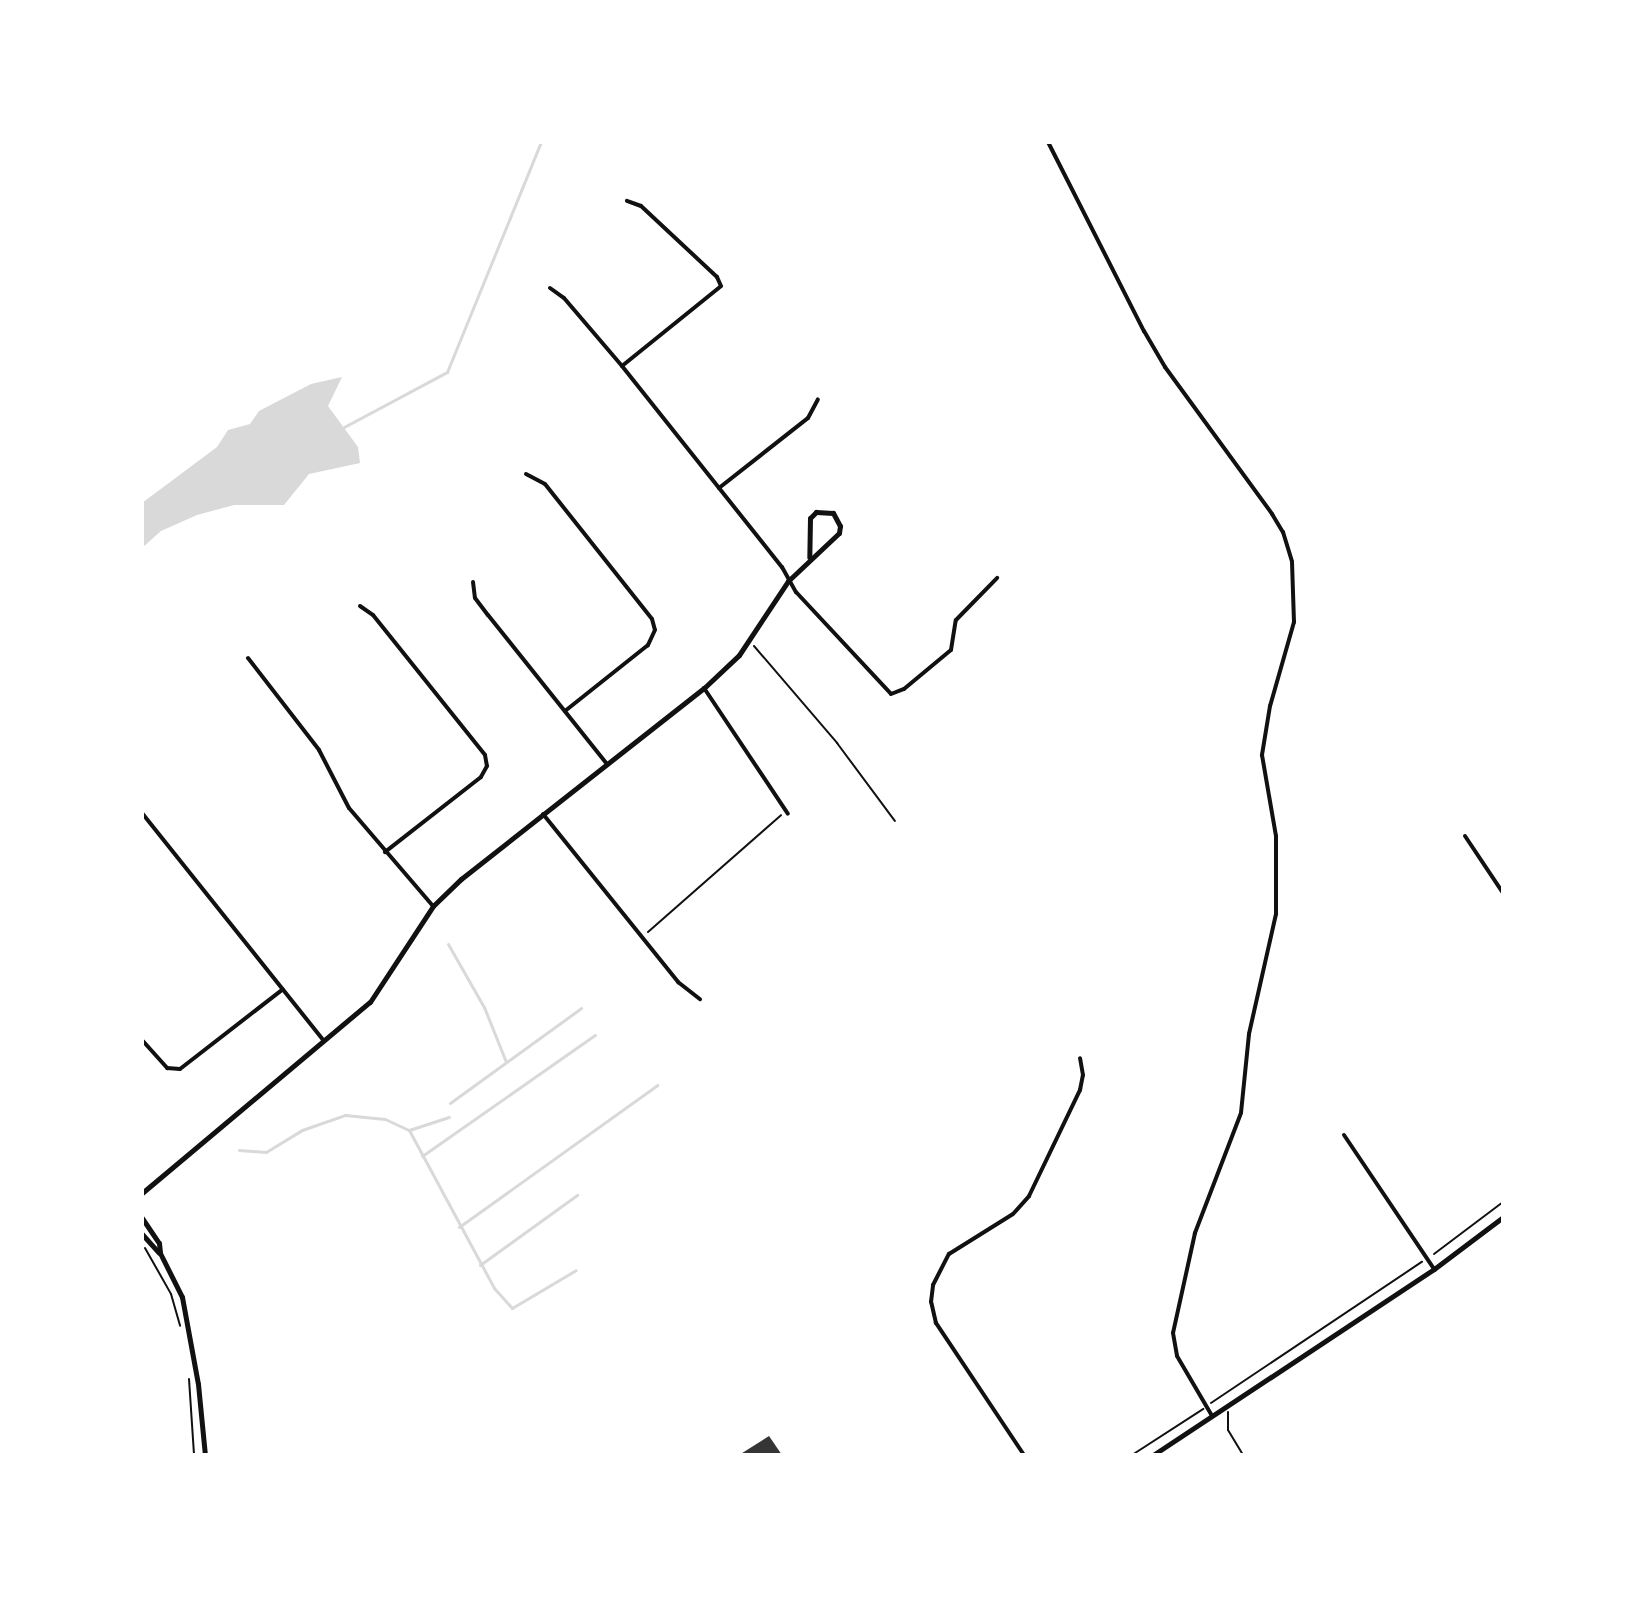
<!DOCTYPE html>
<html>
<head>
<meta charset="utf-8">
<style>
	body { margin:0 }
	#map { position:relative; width:1645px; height:1597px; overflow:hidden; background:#fff; font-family:"IBM Plex Sans",sans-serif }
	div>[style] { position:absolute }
	.water>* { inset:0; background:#d9d9d9 }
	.stream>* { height:3px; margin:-1.5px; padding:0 1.5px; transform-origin:1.5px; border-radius:1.5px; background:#d9d9d9 }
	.building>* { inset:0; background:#353535 }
	.path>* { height:2px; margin:-1px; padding:0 1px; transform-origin:1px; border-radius:1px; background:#111 }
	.minor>* { height:4px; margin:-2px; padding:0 2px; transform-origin:2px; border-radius:2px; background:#111 }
	.tertiary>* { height:5px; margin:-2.5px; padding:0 2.5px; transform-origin:2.5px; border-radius:2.5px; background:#111 }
	.secondary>* { height:5px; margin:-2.5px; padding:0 2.5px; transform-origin:2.5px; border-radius:2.5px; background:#111 }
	span { translate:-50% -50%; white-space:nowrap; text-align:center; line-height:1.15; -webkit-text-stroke:7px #fff; paint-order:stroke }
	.frame { position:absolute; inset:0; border:144px solid #fff; pointer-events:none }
</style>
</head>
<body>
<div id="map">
	<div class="water">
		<i style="clip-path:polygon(342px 377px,328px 406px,358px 447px,360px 463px,309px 474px,284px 505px,234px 505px,197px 515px,161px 531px,142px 548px,142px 503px,217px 447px,228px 430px,250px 424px,259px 411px,311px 384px)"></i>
	</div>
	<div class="stream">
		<i style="left:344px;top:427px;width:117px;rotate:-28.1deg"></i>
		<i style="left:447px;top:372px;width:248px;rotate:-67.8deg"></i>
		<i style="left:448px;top:944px;width:73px;rotate:60.3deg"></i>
		<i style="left:484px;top:1007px;width:59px;rotate:68.2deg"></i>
		<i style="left:450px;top:1103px;width:162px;rotate:-35.9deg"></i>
		<i style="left:409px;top:1130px;width:42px;rotate:-18deg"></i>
		<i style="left:239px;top:1150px;width:27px;rotate:4deg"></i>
		<i style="left:266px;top:1152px;width:42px;rotate:-31.4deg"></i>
		<i style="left:302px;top:1130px;width:46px;rotate:-19.2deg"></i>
		<i style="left:345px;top:1115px;width:40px;rotate:5.7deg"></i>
		<i style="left:385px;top:1119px;width:26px;rotate:25deg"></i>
		<i style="left:409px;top:1130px;width:179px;rotate:61.7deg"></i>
		<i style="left:494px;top:1288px;width:27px;rotate:48deg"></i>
		<i style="left:512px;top:1308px;width:74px;rotate:-30.7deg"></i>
		<i style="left:422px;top:1156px;width:211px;rotate:-35deg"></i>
		<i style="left:459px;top:1227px;width:244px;rotate:-35.6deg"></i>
		<i style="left:480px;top:1265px;width:120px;rotate:-35.8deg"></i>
	</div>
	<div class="building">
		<i style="clip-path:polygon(769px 1436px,782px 1455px,739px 1455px)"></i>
	</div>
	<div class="path">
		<i style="left:754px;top:646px;width:128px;rotate:49.4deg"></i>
		<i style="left:837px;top:743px;width:97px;rotate:53.4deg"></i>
		<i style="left:648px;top:932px;width:177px;rotate:-41.3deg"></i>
		<i style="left:145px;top:1248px;width:53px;rotate:60.5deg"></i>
		<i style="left:171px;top:1294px;width:33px;rotate:74deg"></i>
		<i style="left:1434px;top:1254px;width:86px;rotate:-37deg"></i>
		<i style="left:189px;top:1379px;width:76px;rotate:86.2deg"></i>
		<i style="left:1211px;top:1403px;width:254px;rotate:-33.8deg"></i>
		<i style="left:1228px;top:1412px;width:18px;rotate:90deg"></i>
		<i style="left:1228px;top:1430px;width:29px;rotate:59deg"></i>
		<i style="left:1132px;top:1455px;width:85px;rotate:-32.9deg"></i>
	</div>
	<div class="minor">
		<i style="left:1048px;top:142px;width:212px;rotate:63.1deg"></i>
		<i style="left:1144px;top:331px;width:42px;rotate:59.7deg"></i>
		<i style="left:1165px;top:367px;width:182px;rotate:53.9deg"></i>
		<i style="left:1272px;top:514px;width:21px;rotate:59deg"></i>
		<i style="left:1283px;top:532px;width:31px;rotate:73deg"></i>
		<i style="left:1292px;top:562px;width:60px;rotate:88.1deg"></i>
		<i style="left:1294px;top:622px;width:87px;rotate:105.9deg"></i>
		<i style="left:1270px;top:706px;width:50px;rotate:99.3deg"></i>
		<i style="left:1262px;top:755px;width:82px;rotate:80.2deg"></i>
		<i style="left:1276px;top:836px;width:78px;rotate:90deg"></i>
		<i style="left:1276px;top:914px;width:123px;rotate:102.7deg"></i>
		<i style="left:1249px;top:1034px;width:79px;rotate:95.8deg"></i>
		<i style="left:1241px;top:1113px;width:129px;rotate:111deg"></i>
		<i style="left:1195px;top:1233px;width:102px;rotate:102.4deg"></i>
		<i style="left:1173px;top:1333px;width:23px;rotate:80deg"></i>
		<i style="left:1177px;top:1356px;width:69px;rotate:59.7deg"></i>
		<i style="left:550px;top:288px;width:17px;rotate:36deg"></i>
		<i style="left:564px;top:298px;width:89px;rotate:49.5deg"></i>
		<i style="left:622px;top:366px;width:257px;rotate:51.5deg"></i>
		<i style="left:782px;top:567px;width:29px;rotate:61deg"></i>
		<i style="left:796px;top:592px;width:139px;rotate:47deg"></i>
		<i style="left:891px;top:694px;width:14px;rotate:-21deg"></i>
		<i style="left:904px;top:689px;width:61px;rotate:-39.7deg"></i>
		<i style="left:951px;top:650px;width:30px;rotate:-81deg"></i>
		<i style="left:956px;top:620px;width:59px;rotate:-45.7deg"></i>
		<i style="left:622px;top:366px;width:127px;rotate:-38.9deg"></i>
		<i style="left:721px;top:286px;width:10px;rotate:-114deg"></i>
		<i style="left:717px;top:277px;width:104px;rotate:-136.9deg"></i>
		<i style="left:641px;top:206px;width:15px;rotate:-160deg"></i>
		<i style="left:526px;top:474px;width:21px;rotate:28deg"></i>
		<i style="left:545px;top:484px;width:172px;rotate:51.6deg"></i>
		<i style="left:652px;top:619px;width:11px;rotate:75deg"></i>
		<i style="left:655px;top:630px;width:17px;rotate:115deg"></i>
		<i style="left:648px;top:645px;width:106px;rotate:141.5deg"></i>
		<i style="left:719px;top:488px;width:113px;rotate:-38.2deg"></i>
		<i style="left:808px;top:418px;width:21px;rotate:-62deg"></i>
		<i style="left:473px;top:582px;width:16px;rotate:83deg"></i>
		<i style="left:475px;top:598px;width:21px;rotate:53deg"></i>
		<i style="left:488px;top:615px;width:191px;rotate:51.4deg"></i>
		<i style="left:360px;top:606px;width:16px;rotate:35deg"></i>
		<i style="left:373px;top:615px;width:179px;rotate:51.3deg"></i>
		<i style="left:485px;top:755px;width:11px;rotate:80deg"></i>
		<i style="left:487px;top:766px;width:13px;rotate:119deg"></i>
		<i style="left:481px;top:777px;width:122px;rotate:142deg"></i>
		<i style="left:248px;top:658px;width:116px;rotate:52.3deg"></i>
		<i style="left:319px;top:750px;width:65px;rotate:62.7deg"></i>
		<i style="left:349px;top:808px;width:129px;rotate:49.4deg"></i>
		<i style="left:704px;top:688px;width:151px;rotate:56.3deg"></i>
		<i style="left:142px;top:813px;width:292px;rotate:51.4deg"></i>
		<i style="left:543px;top:814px;width:216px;rotate:51.2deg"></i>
		<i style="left:678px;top:982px;width:28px;rotate:38deg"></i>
		<i style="left:1465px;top:836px;width:69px;rotate:56.3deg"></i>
		<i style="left:142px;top:1040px;width:38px;rotate:48deg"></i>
		<i style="left:167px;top:1068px;width:13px;rotate:4deg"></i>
		<i style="left:180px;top:1069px;width:130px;rotate:-37.8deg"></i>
		<i style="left:1344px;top:1135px;width:161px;rotate:56.1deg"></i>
		<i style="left:1024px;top:1455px;width:159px;rotate:-123.7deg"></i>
		<i style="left:936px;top:1323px;width:22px;rotate:-103deg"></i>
		<i style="left:931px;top:1302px;width:17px;rotate:-83deg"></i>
		<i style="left:933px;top:1285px;width:35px;rotate:-63deg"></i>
		<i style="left:949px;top:1254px;width:75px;rotate:-32deg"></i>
		<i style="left:1013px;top:1214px;width:24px;rotate:-48deg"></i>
		<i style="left:1029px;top:1196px;width:118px;rotate:-64.3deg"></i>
		<i style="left:1080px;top:1090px;width:15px;rotate:-79deg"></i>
		<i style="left:1083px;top:1075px;width:17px;rotate:-100deg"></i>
	</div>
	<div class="tertiary">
		<i style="left:142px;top:1193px;width:297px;rotate:-40deg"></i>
		<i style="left:370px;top:1002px;width:115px;rotate:-56.7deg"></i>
		<i style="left:433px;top:906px;width:39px;rotate:-44deg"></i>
		<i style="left:461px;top:879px;width:309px;rotate:-38.2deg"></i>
		<i style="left:704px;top:688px;width:48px;rotate:-43.3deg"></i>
		<i style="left:739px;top:655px;width:89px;rotate:-56.5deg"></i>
		<i style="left:788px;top:581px;width:70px;rotate:-43.3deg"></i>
		<i style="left:839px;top:533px;width:7px;rotate:-82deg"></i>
		<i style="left:840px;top:526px;width:15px;rotate:-118deg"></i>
		<i style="left:833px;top:513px;width:17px;rotate:-177deg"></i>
		<i style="left:816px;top:512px;width:8px;rotate:135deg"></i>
		<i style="left:810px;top:518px;width:39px;rotate:91deg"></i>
		<i style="left:1153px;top:1455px;width:337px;rotate:-33.5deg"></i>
		<i style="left:1434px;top:1269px;width:86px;rotate:-37deg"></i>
	</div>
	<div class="secondary">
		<i style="left:142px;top:1218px;width:30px;rotate:56deg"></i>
		<i style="left:159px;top:1243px;width:10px;rotate:84deg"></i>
		<i style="left:160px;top:1253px;width:49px;rotate:63.4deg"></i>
		<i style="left:182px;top:1297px;width:88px;rotate:79.6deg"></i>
		<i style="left:198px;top:1384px;width:71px;rotate:84.4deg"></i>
		<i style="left:142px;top:1234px;width:25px;rotate:48deg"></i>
	</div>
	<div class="frame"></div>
</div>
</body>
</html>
